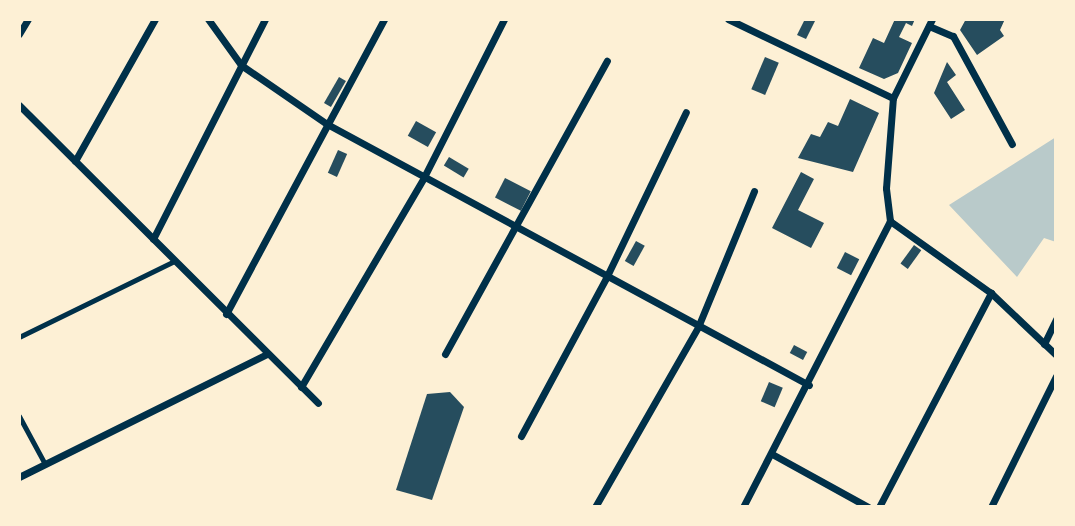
<!DOCTYPE html>
<html>
<head>
<meta charset="utf-8">
<style>
	body { margin:0 }
	#map { position:relative; width:1075px; height:526px; overflow:hidden; background:#fdf0d5; font-family:"Archivo Narrow",sans-serif }
	div>[style] { position:absolute }
	.green>* { inset:0; background:#b9caca }
	.building>* { inset:0; background:#264d5e; transform-origin:0 0 }
	.service>* { height:5px; margin:-2.5px; padding:0 2.5px; transform-origin:2.5px; border-radius:2.5px; background:#003049 }
	.minor>* { height:7px; margin:-3.5px; padding:0 3.5px; transform-origin:3.5px; border-radius:3.5px; background:#003049 }
	span { translate:-50% -50%; white-space:nowrap; text-align:center; line-height:1.15; -webkit-text-stroke:7px #fdf0d5; paint-order:stroke }
	.frame { position:absolute; inset:0; border:21px solid #fdf0d5; pointer-events:none }
</style>
</head>
<body>
<div id="map">
	<div class="green">
		<i style="clip-path:polygon(1056px 137px,1056px 242px,1044px 238px,1017px 277px,949px 205px)"></i>
	</div>
	<div class="building">
		<i style="clip-path:polygon(805px 19px,815px 21px,806px 39px,797px 35px)"></i>
		<i style="clip-path:polygon(895px 19px,915px 19px,912px 26px,906px 23px,899px 37px,912px 43px,898px 73px,884px 79px,859px 68px,873px 38px,884px 43px)"></i>
		<i style="clip-path:polygon(966px 19px,1005px 19px,1000px 30px,1004px 36px,977px 55px,960px 30px)"></i>
		<i style="left:765px;top:57px;width:15px;height:35px;rotate:23deg"></i>
		<i style="clip-path:polygon(947px 62px,956px 75px,947px 82px,965px 110px,951px 119px,934px 93px)"></i>
		<i style="left:339px;top:77px;width:8px;height:30px;rotate:30deg"></i>
		<i style="clip-path:polygon(850px 99px,879px 113px,853px 172px,798px 158px,811px 134px,820px 137px,828px 122px,838px 126px)"></i>
		<i style="left:416px;top:121px;width:23px;height:17px;rotate:29deg"></i>
		<i style="left:338px;top:150px;width:10px;height:25px;rotate:24deg"></i>
		<i style="left:449px;top:157px;width:23px;height:10px;rotate:31deg"></i>
		<i style="clip-path:polygon(801px 172px,814px 179px,798px 210px,824px 223px,811px 248px,772px 228px)"></i>
		<i style="left:505px;top:178px;width:29px;height:22px;rotate:27deg"></i>
		<i style="left:636px;top:241px;width:10px;height:23px;rotate:29deg"></i>
		<i style="left:914px;top:245px;width:9px;height:23px;rotate:36deg"></i>
		<i style="left:845px;top:252px;width:16px;height:18px;rotate:27deg"></i>
		<i style="left:794px;top:345px;width:15px;height:9px;rotate:28deg"></i>
		<i style="left:769px;top:382px;width:15px;height:21px;rotate:23deg"></i>
		<i style="clip-path:polygon(450px 392px,464px 407px,432px 500px,396px 490px,427px 394px)"></i>
	</div>
	<div class="service">
		<i style="left:19px;top:337px;width:173px;rotate:-26.1deg"></i>
		<i style="left:19px;top:416px;width:55px;rotate:61.6deg"></i>
	</div>
	<div class="minor">
		<i style="left:208px;top:19px;width:57px;rotate:54.3deg"></i>
		<i style="left:241px;top:65px;width:104px;rotate:34.5deg"></i>
		<i style="left:327px;top:124px;width:548px;rotate:28.44deg"></i>
		<i style="left:728px;top:19px;width:183px;rotate:25.6deg"></i>
		<i style="left:929px;top:26px;width:26px;rotate:23deg"></i>
		<i style="left:953px;top:36px;width:123px;rotate:61.4deg"></i>
		<i style="left:19px;top:34px;width:17px;rotate:-59deg"></i>
		<i style="left:19px;top:105px;width:422px;rotate:44.9deg"></i>
		<i style="left:75px;top:161px;width:163px;rotate:-60.6deg"></i>
		<i style="left:890px;top:221px;width:124px;rotate:35.5deg"></i>
		<i style="left:991px;top:293px;width:90px;rotate:43.6deg"></i>
		<i style="left:153px;top:239px;width:247px;rotate:-63deg"></i>
		<i style="left:226px;top:314px;width:335px;rotate:-61.8deg"></i>
		<i style="left:1044px;top:344px;width:28px;rotate:-64deg"></i>
		<i style="left:445px;top:354px;width:335px;rotate:-61.1deg"></i>
		<i style="left:301px;top:387px;width:243px;rotate:-59.6deg"></i>
		<i style="left:424px;top:177px;width:177px;rotate:-63.1deg"></i>
		<i style="left:521px;top:436px;width:179px;rotate:-61.7deg"></i>
		<i style="left:606px;top:278px;width:184px;rotate:-64.3deg"></i>
		<i style="left:772px;top:454px;width:110px;rotate:28.9deg"></i>
		<i style="left:19px;top:477px;width:277px;rotate:-26.4deg"></i>
		<i style="left:595px;top:507px;width:207px;rotate:-60.2deg"></i>
		<i style="left:698px;top:327px;width:147px;rotate:-67.6deg"></i>
		<i style="left:743px;top:507px;width:322px;rotate:-62.8deg"></i>
		<i style="left:890px;top:221px;width:33px;rotate:-97deg"></i>
		<i style="left:886px;top:188px;width:90px;rotate:-85.6deg"></i>
		<i style="left:893px;top:98px;width:88px;rotate:-63.7deg"></i>
		<i style="left:879px;top:507px;width:242px;rotate:-62.4deg"></i>
		<i style="left:991px;top:507px;width:146px;rotate:-63.6deg"></i>
	</div>
	<div class="frame"></div>
</div>
</body>
</html>
